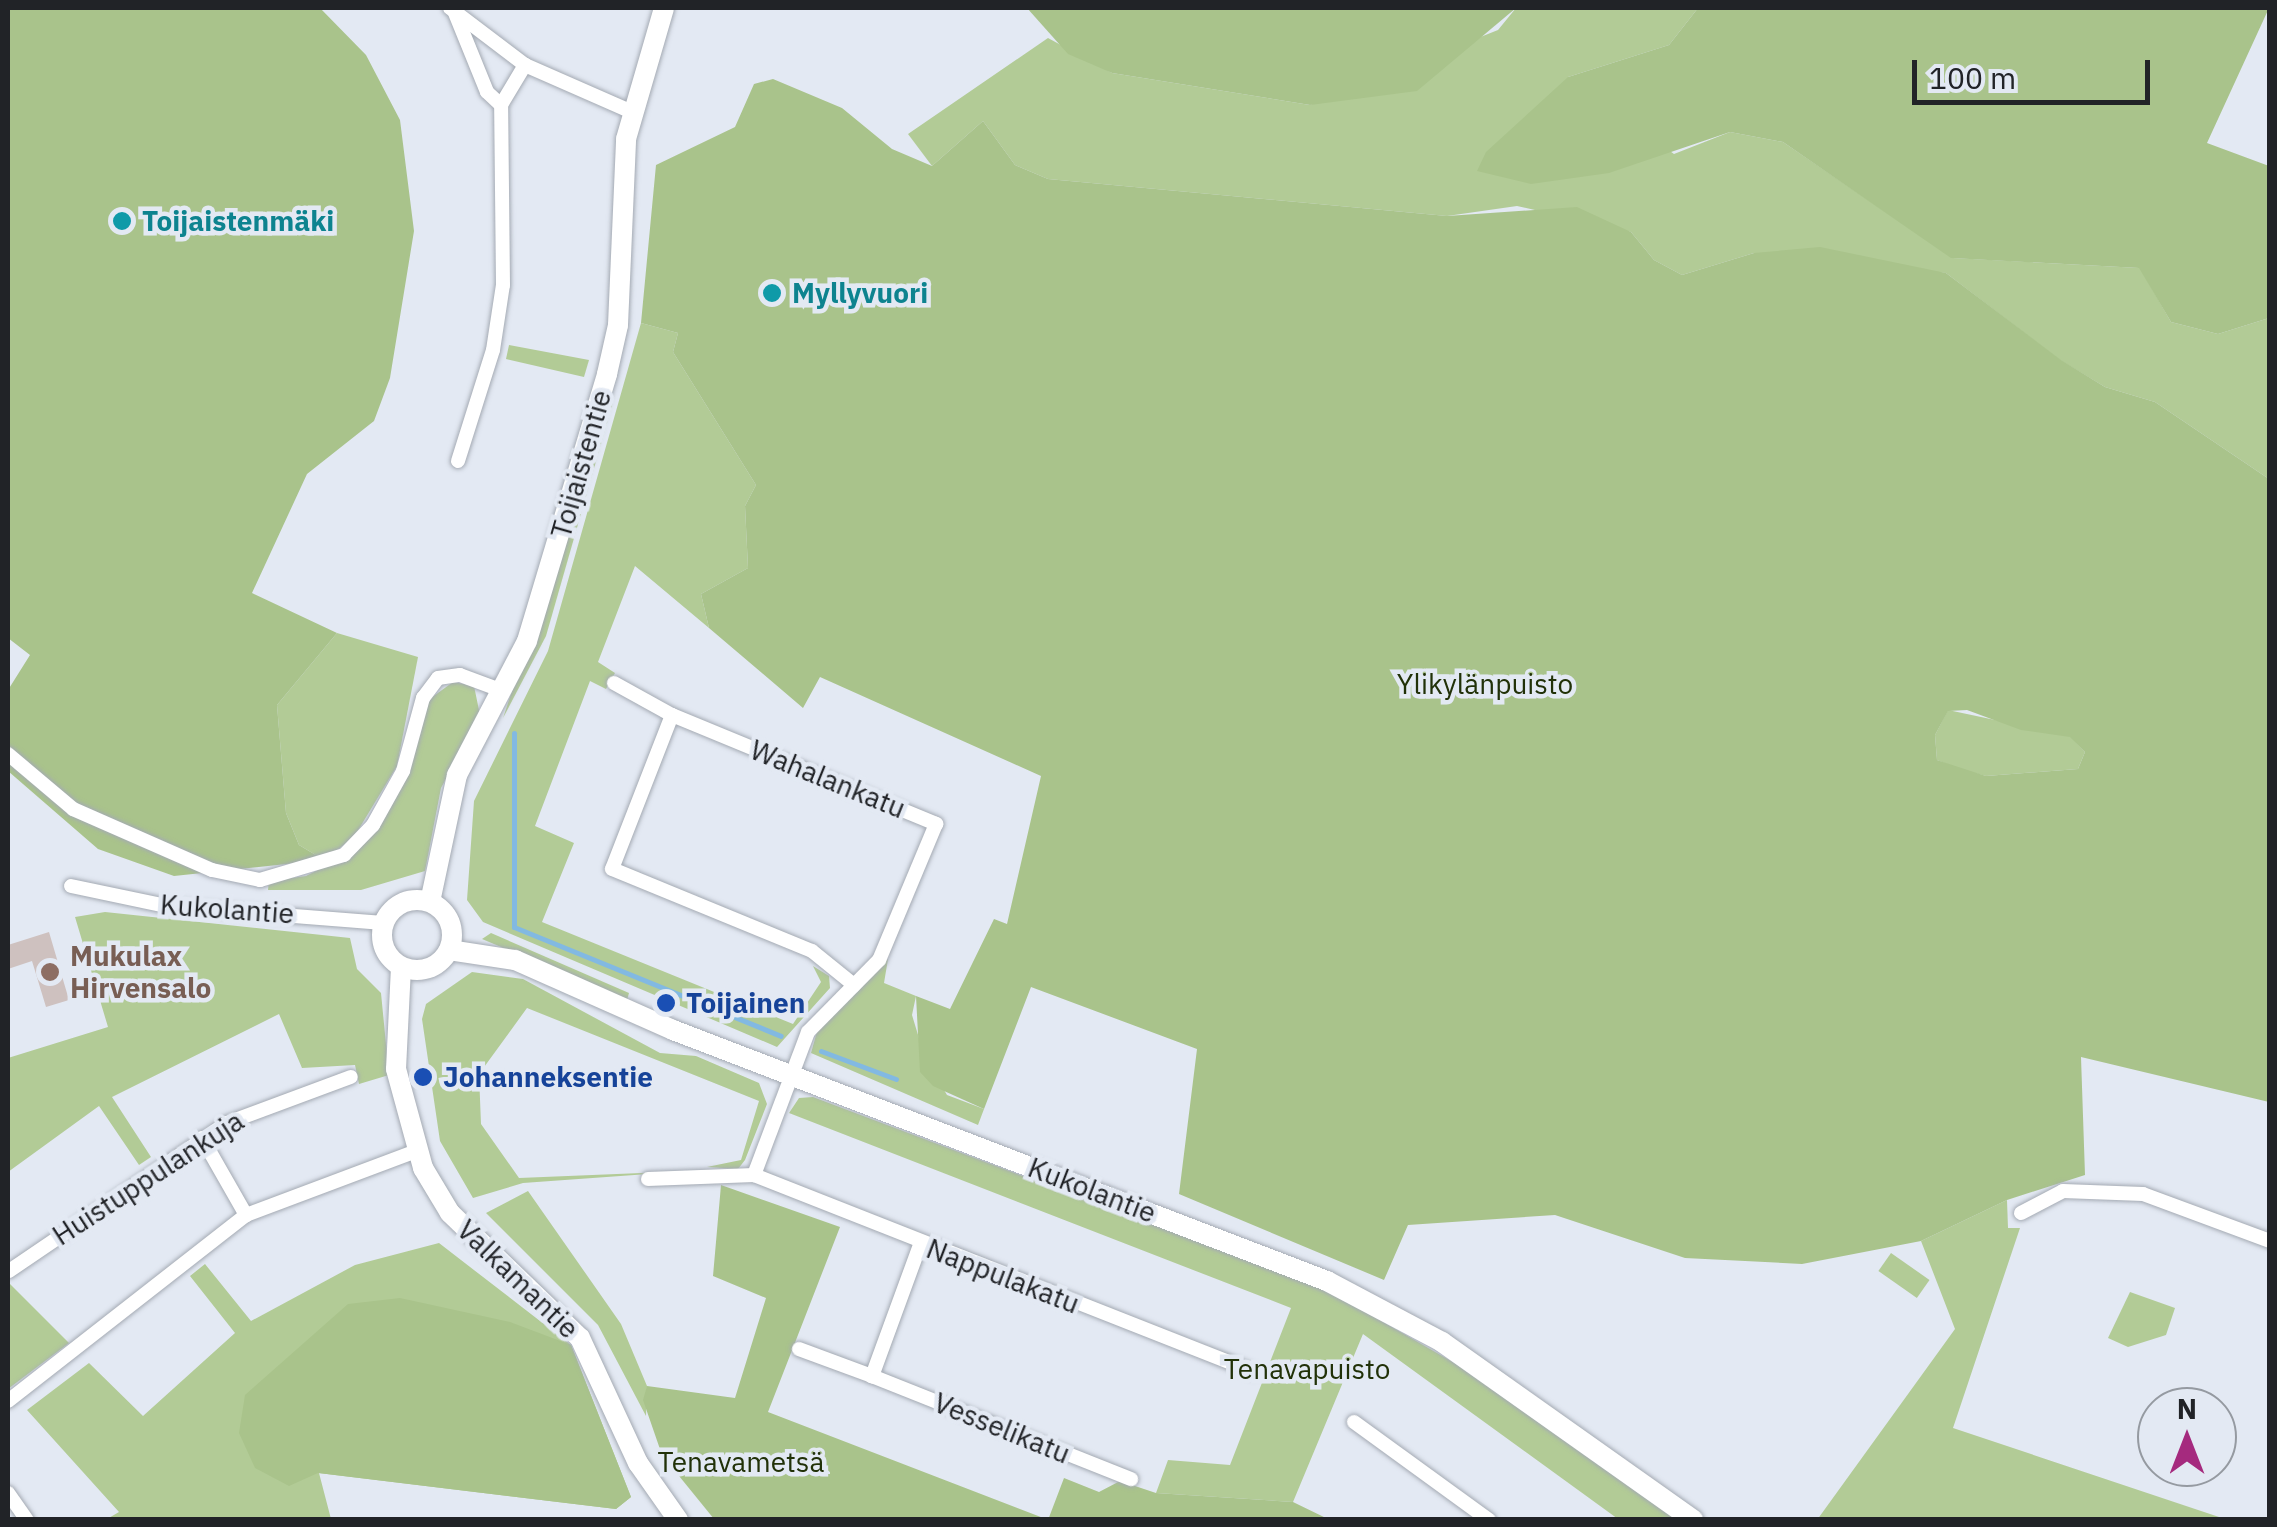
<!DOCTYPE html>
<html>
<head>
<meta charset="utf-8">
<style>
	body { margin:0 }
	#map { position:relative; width:2277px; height:1527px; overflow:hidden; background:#e3e9f3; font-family:"IBM Plex Sans",sans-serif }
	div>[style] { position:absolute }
	.green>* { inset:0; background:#b2cb96; transform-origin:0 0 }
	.forest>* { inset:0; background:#a9c38b }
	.stream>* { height:5px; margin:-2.5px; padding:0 2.5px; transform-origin:2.5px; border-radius:2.5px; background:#82b9e2 }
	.building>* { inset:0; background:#cec1bf }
	.roads { filter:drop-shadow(0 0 2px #a4aab3) drop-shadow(0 0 2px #a4aab3) }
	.street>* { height:14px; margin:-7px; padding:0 7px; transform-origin:7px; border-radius:7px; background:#fff }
	.secondary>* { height:20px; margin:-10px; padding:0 10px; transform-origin:10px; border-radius:10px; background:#fff }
	.secondary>.ring { margin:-10px; padding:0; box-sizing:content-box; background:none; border:20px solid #fff; border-radius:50% }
	.dots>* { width:28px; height:28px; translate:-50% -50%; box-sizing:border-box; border:5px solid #e3e9f3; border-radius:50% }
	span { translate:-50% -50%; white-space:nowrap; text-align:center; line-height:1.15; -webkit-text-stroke:9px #e3e9f3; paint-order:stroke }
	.culture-label { font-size:28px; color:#0d838f; font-weight:700 }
	.left { translate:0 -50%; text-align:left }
	.street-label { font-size:28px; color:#212327 }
	.park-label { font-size:28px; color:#213108 }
	.education-label { font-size:28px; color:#785e54; font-weight:700 }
	.transit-label { font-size:28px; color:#164399; font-weight:700 }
	.frame { position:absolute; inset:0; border:10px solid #212327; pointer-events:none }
	.north { position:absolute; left:2137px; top:1387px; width:100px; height:100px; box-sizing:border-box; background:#e3e9f3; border:2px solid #959aa1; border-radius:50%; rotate:0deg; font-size:28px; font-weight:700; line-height:40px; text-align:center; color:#212327 }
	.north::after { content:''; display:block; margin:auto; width:35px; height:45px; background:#a52a7e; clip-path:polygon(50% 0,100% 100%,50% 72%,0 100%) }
	.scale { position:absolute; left:1912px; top:60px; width:238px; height:45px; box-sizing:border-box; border:5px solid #212327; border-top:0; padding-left:12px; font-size:30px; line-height:35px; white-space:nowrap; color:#212327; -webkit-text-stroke:8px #e3e9f3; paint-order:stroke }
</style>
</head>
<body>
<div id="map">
	<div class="green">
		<i style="clip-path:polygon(1516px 8px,1698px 8px,1669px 45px,1568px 77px,1674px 154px,1730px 132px,1783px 142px,1953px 258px,2140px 268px,2171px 322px,2218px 334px,2269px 318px,2269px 479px,2155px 402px,2105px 387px,2060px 360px,1946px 273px,1754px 253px,1682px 275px,1654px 260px,1631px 232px,1517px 206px,1447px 216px,1048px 179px,1015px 165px,983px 121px,932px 166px,908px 134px,1048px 38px,1112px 73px,1310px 105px,1498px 30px)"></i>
		<i style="clip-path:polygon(641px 323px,678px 333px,673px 352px,756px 485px,745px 506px,748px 568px,701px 594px,709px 628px,635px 566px,598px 662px,615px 673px,606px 689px,590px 681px,535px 826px,574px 843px,542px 922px,793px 1024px,821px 982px,813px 966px,829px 976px,830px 988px,777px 1047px,483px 922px,467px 900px,474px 801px,548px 651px)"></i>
		<i style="clip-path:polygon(509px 345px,589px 360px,584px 377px,506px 359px)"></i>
		<i style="clip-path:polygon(613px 402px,546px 636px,503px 718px,607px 405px)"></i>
		<i style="clip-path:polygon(337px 633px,418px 657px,397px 766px,354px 837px,324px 860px,299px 845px,286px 813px,277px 705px)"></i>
		<i style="clip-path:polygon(453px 682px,474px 686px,480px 715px,441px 788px,425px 871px,361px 890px,268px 890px,269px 881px,306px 876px,358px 849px,431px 698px)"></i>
		<i style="clip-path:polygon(1948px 710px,2070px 736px,2085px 752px,2078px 769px,1986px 776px,1959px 769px,1937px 760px,1935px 735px)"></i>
		<i style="clip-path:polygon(105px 912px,350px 938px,357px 969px,381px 993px,389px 1075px,359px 1084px,355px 1065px,302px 1068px,279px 1014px,112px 1097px,151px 1157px,139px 1165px,99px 1106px,8px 1172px,8px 1058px,108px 1027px,75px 917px)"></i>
		<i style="clip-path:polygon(491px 933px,629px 993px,627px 1000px,482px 939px)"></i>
		<i style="clip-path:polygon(888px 959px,884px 983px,916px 996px,912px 1015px,925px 1058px,947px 1095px,984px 1109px,978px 1125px,811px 1053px,818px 1028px)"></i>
		<i style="clip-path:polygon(472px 972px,523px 979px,660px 1053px,696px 1056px,759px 1083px,767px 1104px,745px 1160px,738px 1169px,707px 1167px,741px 1160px,759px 1101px,527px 1008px,479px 1074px,481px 1124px,519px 1178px,690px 1171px,523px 1183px,473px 1198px,440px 1141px,422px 1019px,426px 1004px)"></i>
		<i style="clip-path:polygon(813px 1097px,1331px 1292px,1477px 1376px,1678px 1519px,1618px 1519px,1363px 1334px,1293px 1502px,1156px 1493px,1168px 1460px,1230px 1465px,1291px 1308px,789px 1113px,799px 1098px)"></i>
		<i style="clip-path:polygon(528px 1191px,621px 1324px,647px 1386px,646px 1416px,598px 1325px,486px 1213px)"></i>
		<i style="clip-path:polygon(2007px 1200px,2008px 1228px,2020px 1228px,1953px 1428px,2225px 1519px,1817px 1520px,1955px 1329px,1921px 1241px)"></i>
		<i style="clip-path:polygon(439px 1243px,571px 1345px,631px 1497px,616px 1509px,319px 1473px,331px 1519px,107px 1519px,119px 1512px,27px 1410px,89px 1363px,143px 1416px,235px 1333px,190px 1276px,205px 1264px,251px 1321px,355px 1265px)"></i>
		<i style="left:1891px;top:1253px;width:47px;height:22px;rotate:35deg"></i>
		<i style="clip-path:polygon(8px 1282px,69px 1343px,8px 1389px)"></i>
		<i style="clip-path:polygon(2130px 1292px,2175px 1308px,2166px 1335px,2128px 1347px,2108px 1338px)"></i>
	</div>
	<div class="forest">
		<i style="clip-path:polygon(8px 8px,320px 8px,366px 55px,400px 120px,414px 231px,390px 378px,374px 421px,307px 474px,252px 593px,337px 633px,277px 705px,286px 813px,299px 845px,324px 860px,174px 876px,98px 849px,8px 771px,8px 690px,30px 655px,8px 638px)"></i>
		<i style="clip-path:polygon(1027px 8px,1516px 8px,1417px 91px,1310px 105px,1112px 73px,1068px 54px)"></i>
		<i style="clip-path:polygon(1698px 8px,2269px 8px,2207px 143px,2269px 166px,2269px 318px,2218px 334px,2171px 322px,2139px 268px,1951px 258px,1783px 142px,1730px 132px,1609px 173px,1531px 184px,1477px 171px,1486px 152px,1568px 77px,1669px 45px)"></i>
		<i style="clip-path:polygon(evenodd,773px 79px,842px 108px,892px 149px,932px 166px,983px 121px,1015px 165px,1048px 179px,1447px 216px,1577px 207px,1631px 232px,1654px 260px,1682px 275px,1754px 253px,1820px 247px,1946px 273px,2061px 360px,2105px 387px,2155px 402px,2269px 479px,2269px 1102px,2081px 1057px,2085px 1175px,2007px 1200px,1921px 1241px,1802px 1264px,1685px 1258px,1555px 1215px,1408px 1225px,1384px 1280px,1179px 1194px,1197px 1049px,1031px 987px,984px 1109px,933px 1086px,920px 1072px,916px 996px,950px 1009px,994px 919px,1007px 924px,1041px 776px,820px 677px,803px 708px,709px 628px,701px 594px,748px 568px,745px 506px,756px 485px,673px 352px,678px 333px,641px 323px,656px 165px,735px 127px,754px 84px,773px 79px,1967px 710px,2021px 730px,2070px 737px,2085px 752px,2078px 769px,1986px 776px,1937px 760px,1935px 735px,1948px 711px,1967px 710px)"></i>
		<i style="clip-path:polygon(721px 1185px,840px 1227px,768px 1412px,1046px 1519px,714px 1519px,662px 1455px,643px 1400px,647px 1386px,735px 1398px,766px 1298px,713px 1276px)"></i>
		<i style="clip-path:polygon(400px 1298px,510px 1322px,571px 1345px,631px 1497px,616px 1509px,318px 1473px,289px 1486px,255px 1468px,239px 1433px,245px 1395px,348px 1304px)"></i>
		<i style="clip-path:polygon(1064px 1478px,1099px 1492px,1120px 1481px,1156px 1493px,1293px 1502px,1328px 1519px,1048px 1520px)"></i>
	</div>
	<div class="stream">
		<i style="left:514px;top:733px;width:194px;rotate:90deg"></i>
		<i style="left:514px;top:927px;width:288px;rotate:22.2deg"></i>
		<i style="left:821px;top:1051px;width:80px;rotate:20.5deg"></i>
	</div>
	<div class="building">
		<i style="clip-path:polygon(49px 932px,69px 1000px,46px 1007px,32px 961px,8px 969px,8px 945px)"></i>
	</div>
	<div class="roads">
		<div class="street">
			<i style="left:450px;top:8px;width:94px;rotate:37.2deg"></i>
			<i style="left:525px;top:65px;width:117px;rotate:23.7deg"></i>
			<i style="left:455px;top:13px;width:85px;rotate:67.9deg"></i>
			<i style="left:487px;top:92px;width:19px;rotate:43deg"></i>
			<i style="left:458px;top:461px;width:116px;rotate:-72.5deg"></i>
			<i style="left:493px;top:350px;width:66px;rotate:-81.3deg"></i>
			<i style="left:503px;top:285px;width:180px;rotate:-90.6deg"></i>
			<i style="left:501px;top:105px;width:47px;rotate:-59deg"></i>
			<i style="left:614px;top:683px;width:66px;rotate:28.9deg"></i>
			<i style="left:672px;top:715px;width:286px;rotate:22.4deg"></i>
			<i style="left:936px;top:824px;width:147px;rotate:112.7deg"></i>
			<i style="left:879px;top:960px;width:101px;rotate:134.6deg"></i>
			<i style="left:808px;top:1032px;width:153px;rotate:110.7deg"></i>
			<i style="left:754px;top:1175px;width:537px;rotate:21.5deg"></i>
			<i style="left:672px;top:715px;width:165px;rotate:111.3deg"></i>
			<i style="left:612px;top:869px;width:216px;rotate:22.3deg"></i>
			<i style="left:812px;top:951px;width:54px;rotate:39deg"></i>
			<i style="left:8px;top:754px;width:85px;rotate:40.2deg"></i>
			<i style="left:73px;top:809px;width:152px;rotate:23.7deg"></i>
			<i style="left:212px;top:870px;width:49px;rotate:11.8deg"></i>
			<i style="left:260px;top:880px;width:88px;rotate:-16.6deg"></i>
			<i style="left:344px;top:855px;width:42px;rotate:-46deg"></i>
			<i style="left:373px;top:825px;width:62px;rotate:-60.9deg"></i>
			<i style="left:403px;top:771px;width:76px;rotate:-74.7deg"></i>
			<i style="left:423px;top:698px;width:25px;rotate:-53deg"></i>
			<i style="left:438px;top:678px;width:22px;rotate:-8deg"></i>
			<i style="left:460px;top:675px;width:46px;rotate:20.4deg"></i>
			<i style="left:71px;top:886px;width:98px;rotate:11.8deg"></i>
			<i style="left:167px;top:906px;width:217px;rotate:4.5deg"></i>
			<i style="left:202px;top:1138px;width:89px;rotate:60.3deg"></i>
			<i style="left:648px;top:1179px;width:106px;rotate:-2.2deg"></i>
			<i style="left:2021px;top:1213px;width:47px;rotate:-27.6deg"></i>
			<i style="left:2063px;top:1191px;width:80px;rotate:2.1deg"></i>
			<i style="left:2143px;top:1194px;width:135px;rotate:20.3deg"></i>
			<i style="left:920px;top:1245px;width:140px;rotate:110.1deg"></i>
			<i style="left:872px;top:1376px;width:279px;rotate:21.7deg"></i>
			<i style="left:9px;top:1271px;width:263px;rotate:-34.2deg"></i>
			<i style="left:227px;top:1123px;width:132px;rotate:-20.4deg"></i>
			<i style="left:799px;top:1349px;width:78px;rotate:20.3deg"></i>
			<i style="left:8px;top:1401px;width:302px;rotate:-38deg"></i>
			<i style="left:246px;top:1215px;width:182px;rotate:-20.6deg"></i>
			<i style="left:1354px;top:1422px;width:167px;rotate:36deg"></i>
			<i style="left:8px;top:1493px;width:33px;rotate:55deg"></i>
		</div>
		<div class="secondary">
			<i class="ring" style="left:382px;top:900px;width:50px;height:50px"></i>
			<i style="left:430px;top:902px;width:130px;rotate:-78deg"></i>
			<i style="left:457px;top:775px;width:151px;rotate:-62.4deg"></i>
			<i style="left:527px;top:641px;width:279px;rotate:-73.3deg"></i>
			<i style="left:607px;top:374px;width:50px;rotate:-77.3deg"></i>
			<i style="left:618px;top:325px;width:186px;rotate:-87.5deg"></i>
			<i style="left:626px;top:139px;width:136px;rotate:-73.8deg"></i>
			<i style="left:449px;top:950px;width:67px;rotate:8.6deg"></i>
			<i style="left:515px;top:960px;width:173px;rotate:23.9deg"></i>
			<i style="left:673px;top:1030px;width:701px;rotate:21deg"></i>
			<i style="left:1327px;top:1281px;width:130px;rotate:27.9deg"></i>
			<i style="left:1442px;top:1342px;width:308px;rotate:35.3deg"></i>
			<i style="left:401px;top:967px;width:102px;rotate:92.8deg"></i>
			<i style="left:396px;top:1069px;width:103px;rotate:74.7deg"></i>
			<i style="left:423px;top:1168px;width:52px;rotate:59deg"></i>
			<i style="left:450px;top:1213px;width:180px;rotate:43.9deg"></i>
			<i style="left:580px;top:1338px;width:138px;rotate:65.1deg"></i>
			<i style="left:638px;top:1463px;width:70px;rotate:54.9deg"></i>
		</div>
	</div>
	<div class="dots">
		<i style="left:122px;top:221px;background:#0f9aa8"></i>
		<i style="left:772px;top:293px;background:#0f9aa8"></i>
		<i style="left:50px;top:972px;background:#8d6e63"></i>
		<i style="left:666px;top:1003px;background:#1a4fb4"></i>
		<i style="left:423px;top:1077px;background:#1a4fb4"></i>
	</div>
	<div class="culture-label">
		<span class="left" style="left:142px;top:221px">Toijaistenmäki</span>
		<span class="left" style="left:792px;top:293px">Myllyvuori</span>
	</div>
	<div class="street-label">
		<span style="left:581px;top:464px;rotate:-74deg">Toijaistentie</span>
		<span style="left:828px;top:779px;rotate:22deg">Wahalankatu</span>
		<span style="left:227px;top:909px;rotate:4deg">Kukolantie</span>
		<span style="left:148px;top:1178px;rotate:-33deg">Huistuppulankuja</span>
		<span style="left:1092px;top:1190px;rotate:21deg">Kukolantie</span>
		<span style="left:1003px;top:1276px;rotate:21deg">Nappulakatu</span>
		<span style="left:518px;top:1279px;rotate:44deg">Valkamantie</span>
		<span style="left:1002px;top:1428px;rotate:22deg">Vesselikatu</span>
	</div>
	<div class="park-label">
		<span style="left:1485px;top:684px">Ylikylänpuisto</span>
		<span style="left:1307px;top:1369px">Tenavapuisto</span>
		<span style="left:741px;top:1462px">Tenavametsä</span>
	</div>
	<div class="education-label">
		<span class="left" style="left:70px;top:972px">Mukulax<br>Hirvensalo</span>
	</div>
	<div class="transit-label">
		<span class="left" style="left:686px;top:1003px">Toijainen</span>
		<span class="left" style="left:443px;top:1077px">Johanneksentie</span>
	</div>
	<div class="frame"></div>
	<div class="north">N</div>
	<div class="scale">100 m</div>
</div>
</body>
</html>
